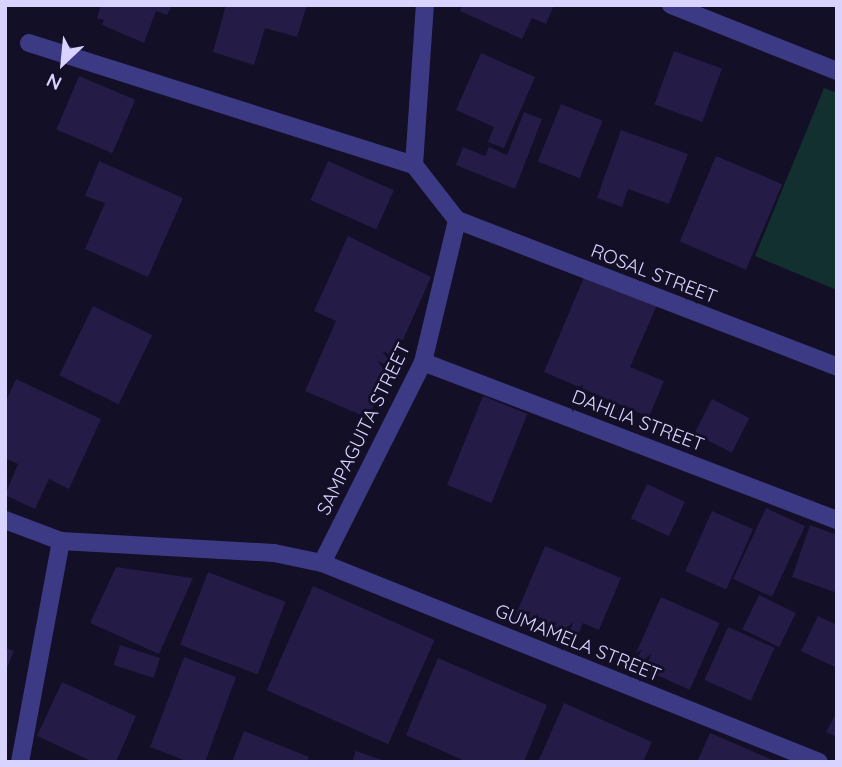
<!DOCTYPE html>
<html>
<head>
<meta charset="utf-8">
<style>
	body { margin:0 }
	#map { position:relative; width:842px; height:767px; overflow:hidden; background:#130f26; font-family:Quicksand,sans-serif }
	div>[style] { position:absolute }
	.green>* { inset:0; background:#12302f }
	.building>* { inset:0; background:#241b47; transform-origin:0 0 }
	.street>* { height:18px; margin:-9px; padding:0 9px; transform-origin:9px; border-radius:9px; background:#3d3a85 }
	span { translate:-50% -50%; white-space:nowrap; text-align:center; line-height:1.15; -webkit-text-stroke:6px #130f26; paint-order:stroke }
	.street-label { font-size:19px; color:#d9d4ff }
	.frame { position:absolute; inset:0; border:7px solid #d9d4ff; pointer-events:none }
	.north { position:absolute; left:28px; top:28px; width:70px; height:70px; -webkit-text-stroke:5px #130f26; paint-order:stroke; rotate:206deg; font-size:19px; font-weight:700; line-height:28px; text-align:center; color:#d9d4ff }
	.north::after { content:''; display:block; margin:auto; width:24px; height:32px; background:#d9d4ff; clip-path:polygon(50% 0,100% 100%,50% 72%,0 100%) }
</style>
</head>
<body>
<div id="map">
	<div class="green">
		<i style="clip-path:polygon(824px 88px,837px 93px,837px 290px,755px 256px)"></i>
	</div>
	<div class="building">
		<i style="clip-path:polygon(101px 5px,114px 7px,172px 5px,167px 15px,156px 11px,144px 43px,102px 25px,104px 20px,97px 18px)"></i>
		<i style="clip-path:polygon(226px 5px,307px 5px,297px 37px,265px 28px,254px 65px,213px 52px)"></i>
		<i style="clip-path:polygon(462px 5px,554px 5px,546px 24px,532px 18px,522px 39px,460px 11px)"></i>
		<i style="left:674px;top:51px;width:51px;height:57px;rotate:20deg"></i>
		<i style="clip-path:polygon(481px 53px,535px 77px,504px 148px,488px 142px,494px 127px,456px 110px)"></i>
		<i style="left:79px;top:76px;width:61px;height:58px;rotate:23deg"></i>
		<i style="left:561px;top:104px;width:45px;height:62px;rotate:22deg"></i>
		<i style="clip-path:polygon(524px 112px,542px 119px,515px 189px,456px 165px,463px 147px,485px 156px,489px 147px,507px 155px)"></i>
		<i style="clip-path:polygon(621px 130px,688px 154px,669px 204px,628px 189px,622px 207px,597px 198px)"></i>
		<i style="left:716px;top:156px;width:72px;height:93px;rotate:23deg"></i>
		<i style="clip-path:polygon(99px 161px,183px 198px,148px 277px,85px 249px,105px 203px,85px 196px)"></i>
		<i style="left:328px;top:161px;width:72px;height:43px;rotate:24deg"></i>
		<i style="clip-path:polygon(348px 236px,431px 277px,368px 418px,305px 391px,336px 321px,314px 311px)"></i>
		<i style="clip-path:polygon(585px 275px,657px 305px,630px 367px,664px 381px,649px 417px,544px 372px)"></i>
		<i style="left:93px;top:306px;width:66px;height:77px;rotate:26deg"></i>
		<i style="clip-path:polygon(16px 379px,101px 419px,69px 489px,49px 479px,35px 509px,5px 495px,18px 464px,5px 458px,5px 403px)"></i>
		<i style="left:483px;top:396px;width:48px;height:96px;rotate:22deg"></i>
		<i style="left:712px;top:399px;width:42px;height:39px;rotate:27deg"></i>
		<i style="left:647px;top:484px;width:42px;height:38px;rotate:25deg"></i>
		<i style="left:766px;top:508px;width:43px;height:78px;rotate:25deg"></i>
		<i style="left:712px;top:511px;width:45px;height:66px;rotate:24deg"></i>
		<i style="clip-path:polygon(810px 525px,837px 535px,837px 593px,792px 577px)"></i>
		<i style="clip-path:polygon(545px 546px,621px 578px,599px 630px,583px 623px,574px 645px,514px 619px)"></i>
		<i style="clip-path:polygon(116px 567px,193px 578px,159px 654px,90px 623px)"></i>
		<i style="left:208px;top:572px;width:83px;height:78px;rotate:21deg"></i>
		<i style="left:313px;top:586px;width:133px;height:114px;rotate:24deg"></i>
		<i style="left:759px;top:595px;width:41px;height:38px;rotate:26deg"></i>
		<i style="left:661px;top:597px;width:64px;height:73px;rotate:24deg"></i>
		<i style="clip-path:polygon(818px 616px,837px 625px,837px 668px,801px 651px)"></i>
		<i style="left:728px;top:627px;width:51px;height:58px;rotate:24deg"></i>
		<i style="left:120px;top:645px;width:42px;height:21px;rotate:18deg"></i>
		<i style="clip-path:polygon(5px 648px,14px 651px,5px 672px)"></i>
		<i style="clip-path:polygon(184px 657px,236px 677px,205px 762px,189px 762px,150px 747px)"></i>
		<i style="clip-path:polygon(438px 658px,547px 705px,524px 762px,467px 762px,406px 735px)"></i>
		<i style="clip-path:polygon(62px 682px,136px 716px,116px 762px,93px 762px,37px 736px)"></i>
		<i style="clip-path:polygon(564px 703px,652px 742px,643px 762px,538px 762px)"></i>
		<i style="clip-path:polygon(837px 712px,837px 737px,826px 732px)"></i>
		<i style="clip-path:polygon(244px 731px,309px 757px,307px 762px,232px 762px)"></i>
		<i style="clip-path:polygon(710px 733px,777px 762px,697px 762px)"></i>
		<i style="clip-path:polygon(356px 751px,385px 761px,385px 762px,352px 762px)"></i>
	</div>
	<div class="street">
		<i style="left:671px;top:5px;width:179px;rotate:21.7deg"></i>
		<i style="left:29px;top:43px;width:404px;rotate:17.6deg"></i>
		<i style="left:457px;top:220px;width:407px;rotate:21.1deg"></i>
		<i style="left:423px;top:362px;width:443px;rotate:20.9deg"></i>
		<i style="left:5px;top:520px;width:60px;rotate:20.6deg"></i>
		<i style="left:61px;top:541px;width:213px;rotate:3.2deg"></i>
		<i style="left:274px;top:553px;width:49px;rotate:11.8deg"></i>
		<i style="left:322px;top:563px;width:225px;rotate:-63.3deg"></i>
		<i style="left:423px;top:362px;width:146px;rotate:-76.5deg"></i>
		<i style="left:457px;top:220px;width:70px;rotate:-128deg"></i>
		<i style="left:414px;top:165px;width:160px;rotate:-86.1deg"></i>
		<i style="left:322px;top:563px;width:535px;rotate:21.82deg"></i>
		<i style="left:20px;top:762px;width:225px;rotate:-79.5deg"></i>
	</div>
	<div class="street-label">
		<span style="left:654px;top:274px;rotate:21deg">ROSAL STREET</span>
		<span style="left:638px;top:421px;rotate:21deg">DAHLIA STREET</span>
		<span style="left:364px;top:429px;rotate:-64deg">SAMPAGUITA STREET</span>
		<span style="left:578px;top:643px;rotate:22deg">GUMAMELA STREET</span>
	</div>
	<div class="frame"></div>
	<div class="north">N</div>
</div>
</body>
</html>
